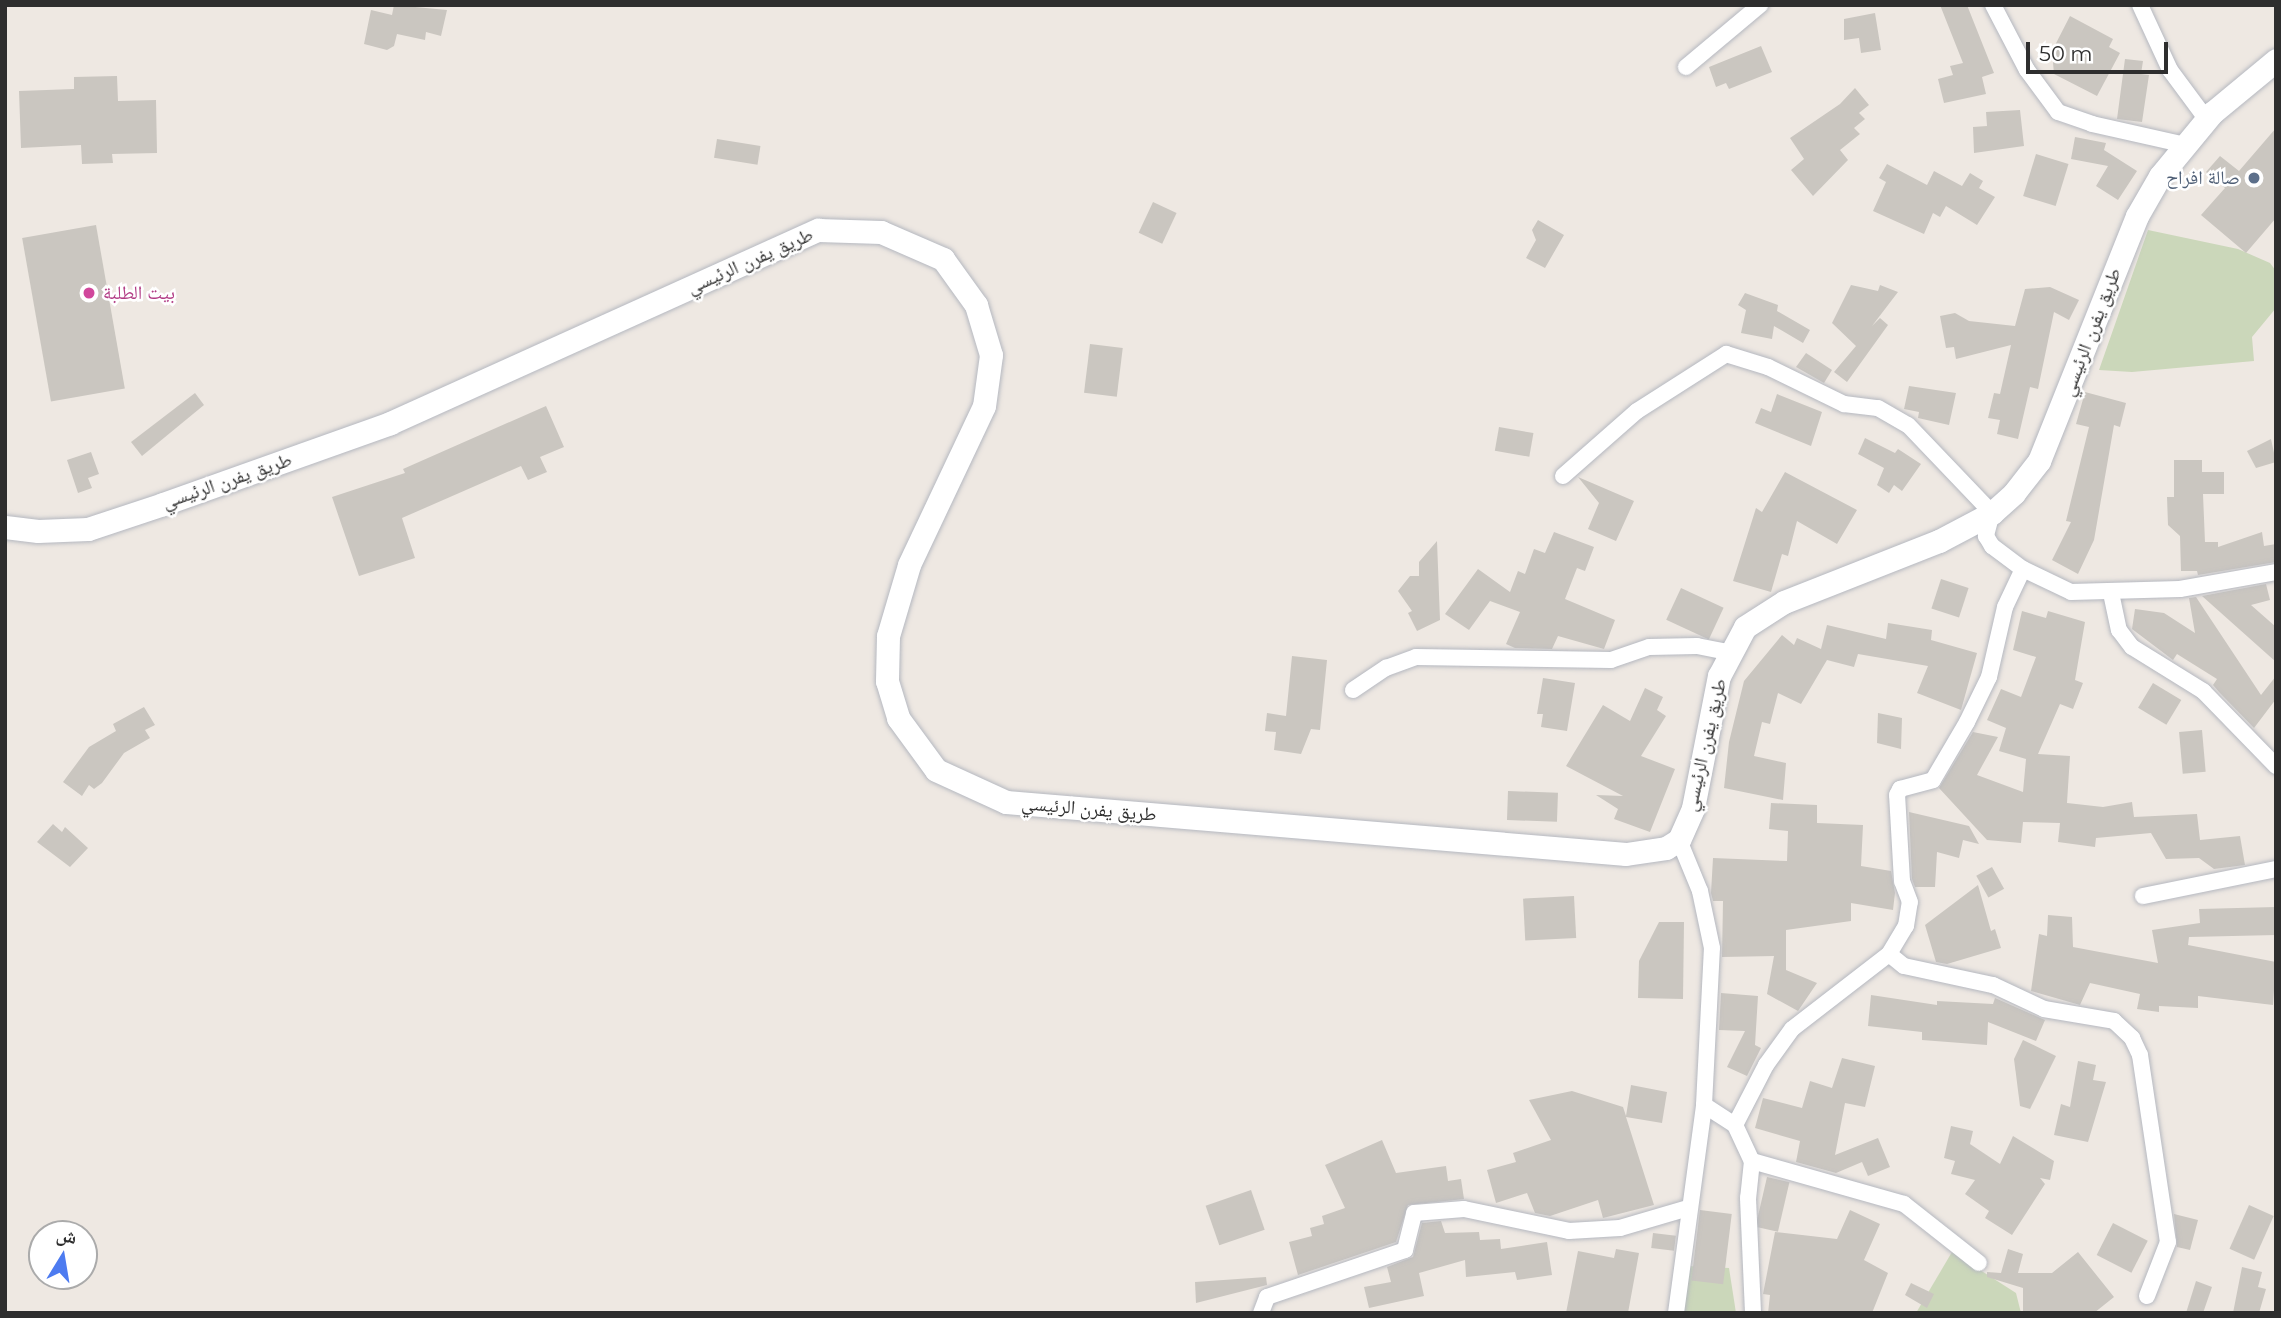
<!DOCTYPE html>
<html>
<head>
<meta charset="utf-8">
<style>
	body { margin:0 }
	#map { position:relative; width:2281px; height:1318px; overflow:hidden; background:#eee8e2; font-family:Montserrat,"Noto Naskh Arabic",sans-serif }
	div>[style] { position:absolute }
	.cemetery>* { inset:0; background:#cbd7ba }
	.building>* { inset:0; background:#cac6c0; transform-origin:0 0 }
	.roads { filter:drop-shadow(0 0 2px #b5b8c0) drop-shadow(0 0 2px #b5b8c0) }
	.minor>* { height:16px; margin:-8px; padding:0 8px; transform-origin:8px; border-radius:8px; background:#fff }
	.secondary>* { height:23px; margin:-11.5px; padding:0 11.5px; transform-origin:11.5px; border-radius:11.5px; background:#fff }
	.dots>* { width:19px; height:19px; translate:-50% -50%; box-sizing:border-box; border:4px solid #fff; border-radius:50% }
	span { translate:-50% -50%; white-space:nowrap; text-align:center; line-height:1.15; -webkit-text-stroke:5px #fff; paint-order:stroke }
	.service-label { font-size:19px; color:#4e5e75 }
	.right { translate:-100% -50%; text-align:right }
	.street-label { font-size:19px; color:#2e2e2e }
	.hotel-label { font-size:19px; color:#b23c85 }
	.left { translate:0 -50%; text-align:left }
	.frame { position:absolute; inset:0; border:7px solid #2e2e2e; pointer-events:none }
	.north { position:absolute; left:28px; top:1220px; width:70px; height:70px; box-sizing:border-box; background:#fff; border:2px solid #ababab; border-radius:50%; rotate:11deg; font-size:19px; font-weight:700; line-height:28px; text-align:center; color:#2e2e2e }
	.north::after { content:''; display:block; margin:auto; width:24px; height:32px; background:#4d7bf0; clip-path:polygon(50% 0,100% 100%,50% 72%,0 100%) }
	.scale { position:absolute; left:2026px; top:42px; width:142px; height:32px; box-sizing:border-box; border:4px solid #2e2e2e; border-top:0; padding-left:9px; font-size:21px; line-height:24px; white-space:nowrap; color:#2e2e2e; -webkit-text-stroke:5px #fff; paint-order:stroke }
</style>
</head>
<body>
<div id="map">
	<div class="cemetery">
		<i style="clip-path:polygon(2148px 230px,2238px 249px,2270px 263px,2276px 271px,2276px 308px,2252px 337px,2254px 361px,2132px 372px,2099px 370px)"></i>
		<i style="clip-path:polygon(1952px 1252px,2016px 1293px,2021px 1313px,1916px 1313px)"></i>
		<i style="clip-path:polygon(1687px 1266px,1729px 1268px,1736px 1313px,1681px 1313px)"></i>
	</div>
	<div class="building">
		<i style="clip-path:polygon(394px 5px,447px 10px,441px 36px,426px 32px,425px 40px,397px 34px,394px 46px,387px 50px,364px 44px,371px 10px,392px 15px)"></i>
		<i style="clip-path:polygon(1940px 5px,1967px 5px,1994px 73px,1982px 77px,1986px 94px,1944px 103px,1938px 79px,1953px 75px,1950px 66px,1963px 63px)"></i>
		<i style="clip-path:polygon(1875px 13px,1881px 50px,1861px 53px,1859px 38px,1844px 40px,1844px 19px)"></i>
		<i style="clip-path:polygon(2070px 16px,2113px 39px,2109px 47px,2120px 53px,2097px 96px,2054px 74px,2052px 51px)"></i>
		<i style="clip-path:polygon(1761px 46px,1772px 72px,1729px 89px,1726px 83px,1716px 87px,1709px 67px)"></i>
		<i style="clip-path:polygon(2125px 59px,2143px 61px,2141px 74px,2149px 75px,2142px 122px,2117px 119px)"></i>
		<i style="clip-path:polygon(117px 76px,118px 101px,156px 100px,157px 153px,112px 154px,113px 163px,82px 164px,81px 145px,21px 148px,19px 91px,74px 89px,74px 77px)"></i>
		<i style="clip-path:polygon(1855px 88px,1869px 105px,1859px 113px,1865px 119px,1854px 128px,1860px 134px,1840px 150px,1848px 160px,1813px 196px,1791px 170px,1804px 159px,1790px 138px,1840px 104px)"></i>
		<i style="clip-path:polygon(2020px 110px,2024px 146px,1974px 153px,1973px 127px,1987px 126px,1986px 112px)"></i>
		<i style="clip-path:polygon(2276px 128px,2276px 218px,2246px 253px,2201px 215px,2225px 188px,2206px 172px,2220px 156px,2239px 171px)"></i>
		<i style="clip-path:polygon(2075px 137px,2106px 143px,2104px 150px,2137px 171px,2118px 200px,2096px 186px,2108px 166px,2071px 159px)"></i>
		<i style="left:717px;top:139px;width:44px;height:19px;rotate:9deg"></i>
		<i style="left:2036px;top:154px;width:34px;height:44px;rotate:17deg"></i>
		<i style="clip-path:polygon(1887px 164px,1927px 185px,1934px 171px,1962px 186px,1970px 173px,1983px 181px,1979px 188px,1995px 197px,1977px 225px,1946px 206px,1940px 217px,1933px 213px,1924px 234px,1873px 211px,1886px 182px,1879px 178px)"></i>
		<i style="left:1153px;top:202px;width:26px;height:34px;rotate:25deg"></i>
		<i style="clip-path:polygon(1538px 220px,1564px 235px,1545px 268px,1526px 258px,1536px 240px,1532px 230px)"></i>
		<i style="left:96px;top:225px;width:166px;height:75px;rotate:80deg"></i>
		<i style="clip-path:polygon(1851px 285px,1878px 291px,1880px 285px,1898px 292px,1872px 326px,1880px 318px,1888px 325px,1847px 382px,1834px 372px,1856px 346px,1832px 323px)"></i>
		<i style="clip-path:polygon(2050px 287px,2079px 300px,2069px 320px,2054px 312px,2038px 389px,2030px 387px,2018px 439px,1997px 434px,2000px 420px,1988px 418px,1994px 393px,2000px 394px,2011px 345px,1956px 359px,1954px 347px,1946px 348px,1940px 316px,1955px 313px,1969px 321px,2015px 326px,2025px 289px)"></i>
		<i style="clip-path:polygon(1745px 293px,1778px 305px,1777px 311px,1810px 330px,1803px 343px,1774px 326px,1772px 339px,1741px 333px,1746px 310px,1738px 305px)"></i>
		<i style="left:1090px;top:344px;width:33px;height:49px;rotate:7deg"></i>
		<i style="clip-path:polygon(1806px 353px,1832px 370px,1824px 383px,1796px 367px)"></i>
		<i style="clip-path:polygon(1909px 386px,1956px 393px,1949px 425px,1918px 418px,1919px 412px,1904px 409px)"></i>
		<i style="clip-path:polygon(2085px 392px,2126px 403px,2120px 427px,2114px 425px,2094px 540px,2078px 574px,2052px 560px,2071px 522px,2066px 521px,2089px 427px,2076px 424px)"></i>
		<i style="clip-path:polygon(195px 393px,204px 405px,142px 456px,131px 442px)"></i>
		<i style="clip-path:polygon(1777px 394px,1822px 412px,1811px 446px,1755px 423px,1761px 408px,1771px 412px)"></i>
		<i style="clip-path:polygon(546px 406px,564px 447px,540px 457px,547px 472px,528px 480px,521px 466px,402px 518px,415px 558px,359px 576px,332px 497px,405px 473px,403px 469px)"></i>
		<i style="left:1499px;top:427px;width:35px;height:24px;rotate:10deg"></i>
		<i style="clip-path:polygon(1865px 438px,1895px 453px,1898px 449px,1921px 464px,1902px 491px,1894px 485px,1889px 493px,1877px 485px,1884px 468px,1858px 454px)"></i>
		<i style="clip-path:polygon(2271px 439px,2276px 462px,2256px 468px,2247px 451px)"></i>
		<i style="clip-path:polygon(91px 452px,99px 474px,88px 478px,92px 488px,78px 493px,67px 460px)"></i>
		<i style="clip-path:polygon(2174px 460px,2202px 460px,2202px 472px,2224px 472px,2224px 494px,2203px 494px,2205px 542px,2218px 542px,2218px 547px,2262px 532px,2264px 546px,2276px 544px,2276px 562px,2198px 575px,2197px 571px,2181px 571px,2180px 536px,2168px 525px,2167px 497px,2174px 497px)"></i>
		<i style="clip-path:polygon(1785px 472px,1857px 510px,1837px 544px,1797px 521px,1788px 556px,1782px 554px,1771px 592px,1733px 581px,1756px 508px,1762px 512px)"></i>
		<i style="clip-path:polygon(1578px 477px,1634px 501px,1616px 541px,1588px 529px,1599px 503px)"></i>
		<i style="clip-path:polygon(1554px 532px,1594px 547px,1585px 571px,1577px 568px,1565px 599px,1615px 620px,1604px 649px,1558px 636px,1552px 649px,1515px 648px,1506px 644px,1520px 612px,1490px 601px,1469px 630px,1445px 614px,1478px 569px,1510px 592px,1518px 571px,1525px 574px,1534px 549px,1545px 553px)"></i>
		<i style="clip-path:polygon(1437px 541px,1440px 620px,1417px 631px,1408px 613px,1412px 611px,1398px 591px,1410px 576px,1419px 576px,1419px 562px)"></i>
		<i style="left:1941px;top:579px;width:29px;height:31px;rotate:18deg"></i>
		<i style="clip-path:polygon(2266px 584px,2270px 600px,2251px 605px,2276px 627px,2276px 662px,2202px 596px)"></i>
		<i style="left:1681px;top:588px;width:47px;height:35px;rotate:25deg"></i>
		<i style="clip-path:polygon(2196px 597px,2261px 695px,2276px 676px,2276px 699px,2254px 728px,2219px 692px,2213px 685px,2217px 679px,2177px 654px,2173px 660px,2132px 629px,2135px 609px,2164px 613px,2195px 633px,2189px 598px)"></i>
		<i style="clip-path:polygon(2022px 611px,2046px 618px,2048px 611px,2085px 622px,2075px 680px,2083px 683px,2073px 709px,2060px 704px,2038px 754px,2070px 756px,2067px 803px,2103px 807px,2132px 802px,2134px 817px,2197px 814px,2200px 840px,2240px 836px,2245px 865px,2214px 869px,2199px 858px,2166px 859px,2151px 833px,2096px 838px,2095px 847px,2058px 842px,2060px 823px,2023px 822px,2021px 843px,1987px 840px,1939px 788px,1973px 732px,1998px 737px,1977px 775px,2023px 792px,2026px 759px,1999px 751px,2006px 728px,1987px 720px,2001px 689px,2021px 697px,2036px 657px,2013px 650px)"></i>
		<i style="clip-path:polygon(1888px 623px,1932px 630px,1931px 640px,1977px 653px,1961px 710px,1917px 693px,1928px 666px,1858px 654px,1854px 667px,1827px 660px,1801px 704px,1778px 693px,1770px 724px,1762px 722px,1754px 756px,1786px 763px,1783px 800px,1724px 788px,1729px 742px,1744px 681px,1782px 635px,1794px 645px,1797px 638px,1821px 649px,1827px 625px,1886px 639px)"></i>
		<i style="clip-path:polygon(1292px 656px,1327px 660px,1320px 730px,1311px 729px,1301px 754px,1274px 750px,1276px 732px,1265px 731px,1267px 713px,1286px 716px)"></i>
		<i style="clip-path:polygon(1543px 678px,1575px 683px,1567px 731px,1541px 727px,1543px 714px,1537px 714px)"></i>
		<i style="left:2153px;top:683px;width:33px;height:29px;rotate:31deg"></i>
		<i style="clip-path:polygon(1645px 688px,1663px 697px,1657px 710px,1666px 716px,1641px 756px,1675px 769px,1650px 832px,1614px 819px,1618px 809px,1596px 795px,1623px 796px,1566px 766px,1603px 705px,1630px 721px)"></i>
		<i style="clip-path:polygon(144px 707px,155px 725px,145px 730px,150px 738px,124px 753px,102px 783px,94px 789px,89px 785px,82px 796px,63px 782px,89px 747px,116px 731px,113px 724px)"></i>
		<i style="clip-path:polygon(1878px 713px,1902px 718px,1901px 749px,1877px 743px)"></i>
		<i style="left:2202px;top:730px;width:42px;height:23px;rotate:85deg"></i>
		<i style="left:1508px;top:791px;width:50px;height:29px;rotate:2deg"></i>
		<i style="clip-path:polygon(1771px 803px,1817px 805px,1817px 823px,1863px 825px,1861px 866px,1891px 871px,1895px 893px,1893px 910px,1851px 903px,1851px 921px,1786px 930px,1786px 970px,1817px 983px,1798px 1011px,1767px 994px,1774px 956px,1722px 957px,1723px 901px,1713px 901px,1711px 893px,1713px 858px,1787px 861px,1788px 831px,1769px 829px)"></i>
		<i style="clip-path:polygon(1909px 812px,1969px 826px,1979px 844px,1963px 840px,1959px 858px,1937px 852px,1935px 887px,1915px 887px,1912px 879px)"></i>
		<i style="clip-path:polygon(53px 824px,62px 832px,65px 827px,88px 848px,70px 867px,37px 842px)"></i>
		<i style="left:1992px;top:867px;width:25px;height:18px;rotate:61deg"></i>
		<i style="clip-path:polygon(1978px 885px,1991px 931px,1995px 929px,2001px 948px,1947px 964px,1936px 962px,1925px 925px)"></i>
		<i style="left:1574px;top:896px;width:42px;height:51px;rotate:87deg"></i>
		<i style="clip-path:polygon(2276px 907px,2276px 935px,2189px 937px,2188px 945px,2276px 962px,2273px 1005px,2198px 996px,2198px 1008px,2159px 1006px,2159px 1012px,2137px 1009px,2140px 994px,2090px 983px,2080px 1005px,2031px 991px,2039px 934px,2047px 936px,2048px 915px,2072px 917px,2073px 947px,2158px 963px,2152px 930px,2200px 923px,2199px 909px)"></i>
		<i style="clip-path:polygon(1659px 922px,1684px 922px,1683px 999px,1638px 998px,1639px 961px)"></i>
		<i style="clip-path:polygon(1721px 993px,1758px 996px,1755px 1045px,1761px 1048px,1747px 1076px,1727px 1067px,1745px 1031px,1719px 1030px)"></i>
		<i style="clip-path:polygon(1871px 995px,1937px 1005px,1937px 1001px,1993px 1004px,1995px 998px,2045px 1020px,2036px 1041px,1988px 1022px,1987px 1045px,1922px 1040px,1922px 1032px,1868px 1026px)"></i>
		<i style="clip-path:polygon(2023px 1040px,2056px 1056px,2030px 1109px,2020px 1106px,2014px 1059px)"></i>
		<i style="clip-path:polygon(1842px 1058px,1875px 1066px,1865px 1107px,1845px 1103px,1835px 1155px,1878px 1138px,1890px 1167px,1868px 1176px,1862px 1162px,1836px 1173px,1796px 1162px,1800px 1141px,1755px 1128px,1763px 1098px,1802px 1108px,1810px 1081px,1832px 1088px)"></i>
		<i style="clip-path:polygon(2078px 1061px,2096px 1065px,2093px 1080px,2106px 1082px,2088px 1142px,2054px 1135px,2061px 1104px,2070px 1107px)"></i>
		<i style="clip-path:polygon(1631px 1085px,1667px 1092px,1662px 1123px,1626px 1117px,1654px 1205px,1603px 1218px,1598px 1200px,1550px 1216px,1535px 1213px,1527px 1193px,1496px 1203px,1487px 1170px,1516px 1162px,1513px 1153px,1551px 1140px,1529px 1100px,1572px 1091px,1623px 1107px,1626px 1116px)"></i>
		<i style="clip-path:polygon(1951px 1126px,1973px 1131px,1970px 1144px,2000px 1164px,2013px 1136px,2054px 1161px,2050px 1180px,2040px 1178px,2045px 1184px,2012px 1235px,1985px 1218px,1989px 1211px,1965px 1194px,1975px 1180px,1951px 1174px,1955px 1161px,1944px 1158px)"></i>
		<i style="clip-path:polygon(1382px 1140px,1396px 1173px,1446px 1166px,1448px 1181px,1461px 1179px,1464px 1199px,1408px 1205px,1396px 1242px,1298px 1275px,1289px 1242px,1312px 1236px,1310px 1228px,1324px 1224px,1322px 1216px,1345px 1208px,1325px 1165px)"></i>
		<i style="left:1767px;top:1177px;width:23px;height:51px;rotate:13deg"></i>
		<i style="left:1251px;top:1190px;width:42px;height:48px;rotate:71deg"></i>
		<i style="left:2249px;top:1205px;width:27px;height:48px;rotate:24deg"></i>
		<i style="left:1700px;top:1210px;width:32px;height:71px;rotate:7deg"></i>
		<i style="clip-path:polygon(1850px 1210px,1880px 1224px,1864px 1260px,1888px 1273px,1872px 1313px,1768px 1313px,1770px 1295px,1763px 1294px,1775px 1232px,1837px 1239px)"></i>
		<i style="clip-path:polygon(2174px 1214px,2198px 1220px,2190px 1250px,2177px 1247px)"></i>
		<i style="clip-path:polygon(1441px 1221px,1445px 1233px,1479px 1232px,1480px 1240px,1500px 1239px,1501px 1249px,1547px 1242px,1552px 1275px,1517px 1280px,1515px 1272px,1466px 1277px,1465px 1260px,1419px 1273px,1424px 1296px,1369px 1308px,1364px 1287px,1391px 1282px,1387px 1267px,1413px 1257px,1422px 1223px)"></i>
		<i style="left:2113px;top:1223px;width:39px;height:36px;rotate:27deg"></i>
		<i style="left:1653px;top:1233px;width:23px;height:15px;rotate:7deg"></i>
		<i style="clip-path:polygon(1616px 1249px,1639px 1253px,1628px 1313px,1566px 1313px,1578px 1251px,1614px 1258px)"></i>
		<i style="clip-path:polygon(2008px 1249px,2023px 1254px,2018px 1273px,2052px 1273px,2078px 1252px,2114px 1297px,2094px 1313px,2023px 1313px,2023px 1288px,1987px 1277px,1987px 1272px,2001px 1273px)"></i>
		<i style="clip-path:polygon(2242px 1267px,2262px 1272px,2258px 1287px,2266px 1289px,2259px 1313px,2233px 1313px)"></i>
		<i style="clip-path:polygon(1266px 1277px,1267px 1285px,1196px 1303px,1195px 1282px)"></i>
		<i style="clip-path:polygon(2196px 1281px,2212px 1287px,2203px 1313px,2186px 1313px)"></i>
		<i style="clip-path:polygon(1911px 1283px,1934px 1294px,1927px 1308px,1905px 1295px)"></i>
	</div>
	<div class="roads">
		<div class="minor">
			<i style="left:1993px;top:5px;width:73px;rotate:62.4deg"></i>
			<i style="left:2027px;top:70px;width:52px;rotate:53.6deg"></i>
			<i style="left:2058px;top:112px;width:36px;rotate:19deg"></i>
			<i style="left:2092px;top:124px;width:96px;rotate:12.6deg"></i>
			<i style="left:2140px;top:5px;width:72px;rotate:65.2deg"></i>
			<i style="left:2170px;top:70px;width:62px;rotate:53.5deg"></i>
			<i style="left:1686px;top:67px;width:97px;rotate:-40deg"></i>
			<i style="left:1563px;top:476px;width:98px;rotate:-41.3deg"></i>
			<i style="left:1637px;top:411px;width:106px;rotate:-32.6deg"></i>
			<i style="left:1726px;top:354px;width:44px;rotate:17.2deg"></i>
			<i style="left:1768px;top:367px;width:85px;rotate:26deg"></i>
			<i style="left:1844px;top:404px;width:34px;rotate:7deg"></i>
			<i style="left:1878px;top:408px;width:34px;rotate:30deg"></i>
			<i style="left:1908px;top:425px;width:122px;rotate:46.3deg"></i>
			<i style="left:1992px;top:513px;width:24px;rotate:105deg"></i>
			<i style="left:1986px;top:536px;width:12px;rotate:59deg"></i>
			<i style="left:1992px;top:546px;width:39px;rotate:37deg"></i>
			<i style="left:2023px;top:569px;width:53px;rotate:25.6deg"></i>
			<i style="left:2071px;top:592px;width:109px;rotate:-1.6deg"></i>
			<i style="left:2180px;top:589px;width:97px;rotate:-10deg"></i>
			<i style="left:2111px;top:593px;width:38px;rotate:78deg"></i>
			<i style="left:2119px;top:630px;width:21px;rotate:53deg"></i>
			<i style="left:2132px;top:647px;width:84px;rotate:31.8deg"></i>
			<i style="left:2203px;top:691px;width:105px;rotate:45.8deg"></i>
			<i style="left:1353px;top:690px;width:40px;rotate:-34deg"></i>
			<i style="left:1386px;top:668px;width:32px;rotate:-20deg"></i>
			<i style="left:1416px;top:657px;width:195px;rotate:0.9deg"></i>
			<i style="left:1611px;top:660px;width:40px;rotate:-18.9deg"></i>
			<i style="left:1649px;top:647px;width:48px;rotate:-1.2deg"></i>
			<i style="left:1697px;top:646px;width:33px;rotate:11deg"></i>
			<i style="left:2143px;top:896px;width:136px;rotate:-11.5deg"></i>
			<i style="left:1889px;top:954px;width:33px;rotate:-59deg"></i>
			<i style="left:1906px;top:926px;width:24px;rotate:-81deg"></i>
			<i style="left:1910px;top:902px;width:22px;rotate:-111deg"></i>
			<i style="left:1902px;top:881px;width:86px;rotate:-93.3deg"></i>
			<i style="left:1897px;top:795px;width:7px;rotate:-63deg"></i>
			<i style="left:1900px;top:789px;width:34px;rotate:-15deg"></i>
			<i style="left:1933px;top:780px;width:67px;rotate:-59.6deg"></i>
			<i style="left:1967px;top:722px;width:50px;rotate:-63.9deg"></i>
			<i style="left:1989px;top:677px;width:72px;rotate:-77.1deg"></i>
			<i style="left:2005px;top:607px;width:42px;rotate:-64.7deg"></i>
			<i style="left:1704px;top:1105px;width:37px;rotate:33deg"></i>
			<i style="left:1735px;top:1125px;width:40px;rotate:65deg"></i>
			<i style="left:1752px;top:1161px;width:158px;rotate:15.8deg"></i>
			<i style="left:1904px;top:1204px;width:95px;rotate:38.2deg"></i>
			<i style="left:1735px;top:1125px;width:68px;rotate:-62.7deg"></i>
			<i style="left:1766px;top:1065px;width:44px;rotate:-54.2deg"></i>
			<i style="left:1792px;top:1029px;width:123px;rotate:-37.7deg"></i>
			<i style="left:1889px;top:954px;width:19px;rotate:39deg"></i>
			<i style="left:1904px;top:966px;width:91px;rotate:12.1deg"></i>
			<i style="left:1993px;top:985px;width:56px;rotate:25.2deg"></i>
			<i style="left:2044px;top:1009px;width:71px;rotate:9.7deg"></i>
			<i style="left:2114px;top:1021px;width:25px;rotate:43deg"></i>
			<i style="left:2132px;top:1038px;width:19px;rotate:65deg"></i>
			<i style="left:2140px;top:1055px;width:189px;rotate:81.5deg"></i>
			<i style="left:2168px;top:1242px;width:58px;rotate:111.3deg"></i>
			<i style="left:1752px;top:1161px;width:37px;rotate:96deg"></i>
			<i style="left:1748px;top:1198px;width:115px;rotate:87.5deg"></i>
			<i style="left:1261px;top:1313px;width:17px;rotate:-69deg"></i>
			<i style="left:1267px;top:1297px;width:146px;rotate:-18.8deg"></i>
			<i style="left:1405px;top:1250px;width:38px;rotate:-76deg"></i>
			<i style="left:1414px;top:1213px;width:50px;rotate:-4.6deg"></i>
			<i style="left:1464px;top:1209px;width:107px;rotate:11.8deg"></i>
			<i style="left:1569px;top:1231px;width:51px;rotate:-3.4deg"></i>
			<i style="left:1620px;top:1228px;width:71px;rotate:-16.4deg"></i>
			<i style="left:1676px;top:1313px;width:210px;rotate:-82.3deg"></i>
			<i style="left:1704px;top:1105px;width:157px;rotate:-87.1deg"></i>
			<i style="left:1712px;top:948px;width:58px;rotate:-101.9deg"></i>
			<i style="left:1700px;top:891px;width:55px;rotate:-112.4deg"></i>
		</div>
		<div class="secondary">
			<i style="left:5px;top:527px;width:33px;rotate:7deg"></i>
			<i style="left:38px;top:531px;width:50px;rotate:-2.3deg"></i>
			<i style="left:88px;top:529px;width:79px;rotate:-18.4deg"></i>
			<i style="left:163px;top:504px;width:241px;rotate:-19.6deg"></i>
			<i style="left:390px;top:423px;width:470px;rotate:-24.3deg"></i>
			<i style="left:818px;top:230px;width:63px;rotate:1.8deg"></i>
			<i style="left:881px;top:232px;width:68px;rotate:23.5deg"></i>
			<i style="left:943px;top:259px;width:57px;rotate:54.3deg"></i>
			<i style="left:976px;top:305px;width:52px;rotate:73.3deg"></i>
			<i style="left:991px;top:355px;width:51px;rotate:97.8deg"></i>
			<i style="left:984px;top:406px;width:176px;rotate:115.3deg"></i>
			<i style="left:909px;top:565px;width:74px;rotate:106.5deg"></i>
			<i style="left:888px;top:636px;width:45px;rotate:91.3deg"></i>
			<i style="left:887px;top:681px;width:39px;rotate:73deg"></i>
			<i style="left:898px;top:718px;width:64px;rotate:53.8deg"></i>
			<i style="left:936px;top:770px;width:77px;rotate:24.6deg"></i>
			<i style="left:1006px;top:802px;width:622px;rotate:4.79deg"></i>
			<i style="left:1626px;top:854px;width:40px;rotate:-8.5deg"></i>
			<i style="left:1666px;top:848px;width:15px;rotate:-32deg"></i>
			<i style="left:1679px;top:840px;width:35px;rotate:-66deg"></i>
			<i style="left:1693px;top:808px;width:135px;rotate:-78.9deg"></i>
			<i style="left:1719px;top:676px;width:55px;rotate:-62deg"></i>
			<i style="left:1745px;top:627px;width:46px;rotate:-32.7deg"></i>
			<i style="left:1784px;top:602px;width:167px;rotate:-21.5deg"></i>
			<i style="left:1939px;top:541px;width:60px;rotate:-27.8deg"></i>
			<i style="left:1992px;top:513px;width:30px;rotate:-42deg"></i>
			<i style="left:2014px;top:493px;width:41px;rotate:-52deg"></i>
			<i style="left:2039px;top:461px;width:264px;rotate:-68.2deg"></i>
			<i style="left:2137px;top:216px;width:46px;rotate:-60.1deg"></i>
			<i style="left:2160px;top:176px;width:82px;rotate:-50.5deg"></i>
			<i style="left:2212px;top:113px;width:83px;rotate:-39.6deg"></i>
		</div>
	</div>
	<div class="dots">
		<i style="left:2254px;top:178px;background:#5c6f8a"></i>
		<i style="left:89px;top:293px;background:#d1479c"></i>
	</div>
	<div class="service-label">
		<span class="right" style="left:2240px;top:178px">صالة افراح</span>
	</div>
	<div class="street-label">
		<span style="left:750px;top:261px;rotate:-24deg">طريق يفرن الرئيسي</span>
		<span style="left:2091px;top:332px;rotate:-69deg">طريق يفرن الرئيسي</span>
		<span style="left:227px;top:481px;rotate:-19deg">طريق يفرن الرئيسي</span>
		<span style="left:1705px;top:745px;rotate:-77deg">طريق يفرن الرئيسي</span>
		<span style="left:1089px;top:809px;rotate:5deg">طريق يفرن الرئيسي</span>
	</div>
	<div class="hotel-label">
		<span class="left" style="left:103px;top:293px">بيت الطلبة</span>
	</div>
	<div class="frame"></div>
	<div class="north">ش</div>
	<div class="scale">50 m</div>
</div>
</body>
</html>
